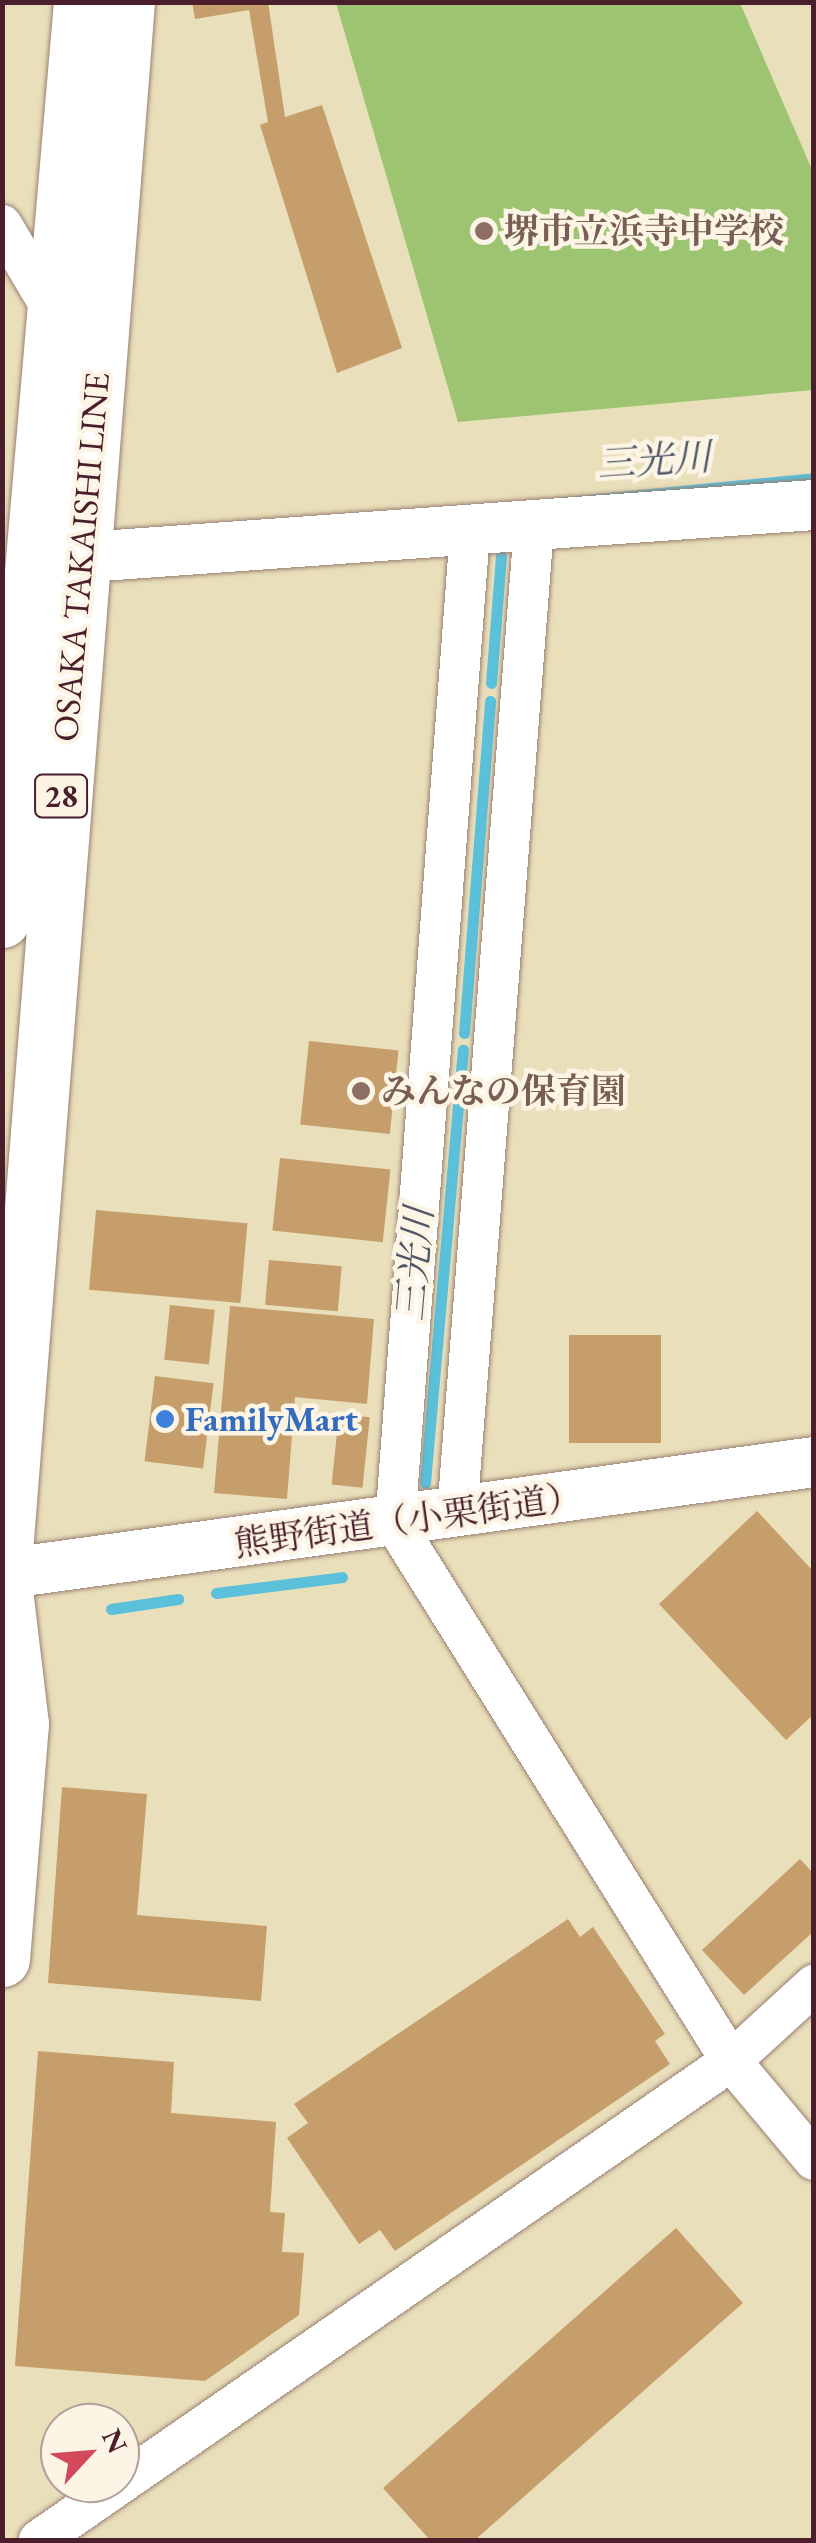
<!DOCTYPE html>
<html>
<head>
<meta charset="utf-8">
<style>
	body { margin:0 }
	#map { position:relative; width:816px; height:2543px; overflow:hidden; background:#e9dfba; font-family:"EB Garamond","Noto Serif JP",serif }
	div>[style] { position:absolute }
	.green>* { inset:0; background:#9dc571 }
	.stream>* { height:11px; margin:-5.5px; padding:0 5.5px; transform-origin:5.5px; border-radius:5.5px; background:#5bc0d9 }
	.building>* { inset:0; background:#c59e6c; transform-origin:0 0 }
	.roads { filter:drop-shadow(0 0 2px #9a7f72) drop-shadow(0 0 2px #9a7f72) }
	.minor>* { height:40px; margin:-20px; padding:0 20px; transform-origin:20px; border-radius:20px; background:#fff }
	.tertiary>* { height:50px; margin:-25px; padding:0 25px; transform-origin:25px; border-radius:25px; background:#fff }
	.primary>* { height:55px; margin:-27.5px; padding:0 27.5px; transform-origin:27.5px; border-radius:27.5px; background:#fff }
	.dots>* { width:28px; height:28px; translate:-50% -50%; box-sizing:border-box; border:5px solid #fcf5e5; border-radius:50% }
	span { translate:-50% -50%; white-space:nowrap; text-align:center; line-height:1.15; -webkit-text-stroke:9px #fcf5e5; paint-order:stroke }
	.shield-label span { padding:2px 8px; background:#fcf5e5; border:2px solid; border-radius:8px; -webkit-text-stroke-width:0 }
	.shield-label { font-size:32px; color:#4a1f2b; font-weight:700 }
	.education-label { font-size:35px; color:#785e54; font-weight:700 }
	.left { translate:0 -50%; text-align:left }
	.street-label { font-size:35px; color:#4a1f2b }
	.shop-label { font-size:35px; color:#366cbe; font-weight:700 }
	.water-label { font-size:38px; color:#505768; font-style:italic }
	.frame { position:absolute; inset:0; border:5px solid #4a1f2b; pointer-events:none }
	.north { position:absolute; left:40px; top:2403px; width:100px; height:100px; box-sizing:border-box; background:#fcf5e5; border:2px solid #b59f9b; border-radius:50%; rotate:64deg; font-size:28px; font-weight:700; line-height:40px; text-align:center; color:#4a1f2b }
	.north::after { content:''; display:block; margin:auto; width:35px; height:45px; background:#d1495b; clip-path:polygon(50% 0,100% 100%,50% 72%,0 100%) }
</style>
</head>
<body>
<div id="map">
	<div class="green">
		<i style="clip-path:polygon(336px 3px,740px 3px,813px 172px,813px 390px,458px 422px)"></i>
	</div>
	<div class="stream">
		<i style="left:505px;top:508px;width:310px;rotate:-5.5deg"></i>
		<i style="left:491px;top:683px;width:128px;rotate:-85.5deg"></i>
		<i style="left:464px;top:1033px;width:333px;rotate:-85.5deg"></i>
		<i style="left:425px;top:1483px;width:435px;rotate:-85deg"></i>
		<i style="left:216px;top:1593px;width:127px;rotate:-7.2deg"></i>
		<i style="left:111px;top:1609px;width:68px;rotate:-8.5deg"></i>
	</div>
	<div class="building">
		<i style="clip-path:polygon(192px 2px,268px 2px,285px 117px,322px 105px,402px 348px,337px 373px,260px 125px,268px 122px,249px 10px,195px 19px)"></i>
		<i style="left:309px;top:1041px;width:90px;height:84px;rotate:6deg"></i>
		<i style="left:280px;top:1158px;width:111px;height:73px;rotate:6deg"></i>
		<i style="left:96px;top:1210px;width:152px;height:80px;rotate:5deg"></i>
		<i style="left:269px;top:1260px;width:73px;height:45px;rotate:5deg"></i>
		<i style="left:170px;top:1305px;width:45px;height:55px;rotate:6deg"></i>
		<i style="clip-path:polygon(230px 1306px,374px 1319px,367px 1404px,295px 1397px,287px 1499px,214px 1493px)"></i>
		<i style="left:661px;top:1335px;width:108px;height:92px;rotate:90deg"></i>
		<i style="left:155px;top:1376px;width:59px;height:86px;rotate:7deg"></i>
		<i style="left:339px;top:1414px;width:31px;height:71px;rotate:6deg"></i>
		<i style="clip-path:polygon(757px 1511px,814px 1572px,814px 1714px,786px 1740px,659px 1604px)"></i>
		<i style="clip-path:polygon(62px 1787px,147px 1794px,137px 1915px,267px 1926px,261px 2001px,48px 1983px)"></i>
		<i style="clip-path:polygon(800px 1859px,814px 1874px,814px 1931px,744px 1995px,702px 1950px)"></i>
		<i style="clip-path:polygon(568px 1919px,580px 1937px,593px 1927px,665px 2034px,655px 2041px,670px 2064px,395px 2251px,380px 2230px,359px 2244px,287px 2138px,308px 2123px,294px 2104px)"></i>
		<i style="clip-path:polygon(38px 2051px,174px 2062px,171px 2113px,276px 2122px,270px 2212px,285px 2213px,282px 2252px,304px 2253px,299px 2315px,205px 2381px,15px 2366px)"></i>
		<i style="clip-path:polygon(676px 2228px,743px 2303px,475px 2540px,430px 2540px,383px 2488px)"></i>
	</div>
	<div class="roads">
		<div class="minor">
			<i style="left:2px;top:225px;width:106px;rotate:59.3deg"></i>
			<i style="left:470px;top:531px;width:996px;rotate:94.32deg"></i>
			<i style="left:395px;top:1524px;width:633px;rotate:57.97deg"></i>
			<i style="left:731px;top:2061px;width:129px;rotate:50deg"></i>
			<i style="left:457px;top:1514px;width:991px;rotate:-85.54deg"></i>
			<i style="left:39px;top:2540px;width:842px;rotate:-34.69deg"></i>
			<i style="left:731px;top:2061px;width:113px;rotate:-42.5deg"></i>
		</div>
		<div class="tertiary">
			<i style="left:45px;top:560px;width:771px;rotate:-4.09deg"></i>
			<i style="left:2px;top:1574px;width:820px;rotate:-7.85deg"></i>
		</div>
		<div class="primary">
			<i style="left:2px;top:920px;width:921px;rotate:-85.08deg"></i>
			<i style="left:2px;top:1590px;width:1593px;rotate:-85.5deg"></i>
			<i style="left:2px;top:1959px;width:236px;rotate:-85.4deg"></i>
			<i style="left:21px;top:1724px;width:151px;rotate:-96.8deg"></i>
		</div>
	</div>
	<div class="dots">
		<i style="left:484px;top:231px;background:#8d6e63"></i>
		<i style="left:361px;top:1091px;background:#8d6e63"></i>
		<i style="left:165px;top:1419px;background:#3f7fe0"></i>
	</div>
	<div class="shield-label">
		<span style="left:61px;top:796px">28</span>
	</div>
	<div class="education-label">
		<span class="left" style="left:504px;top:231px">堺市立浜寺中学校</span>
		<span class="left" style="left:381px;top:1091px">みんなの保育園</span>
	</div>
	<div class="street-label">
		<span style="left:81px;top:557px;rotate:-85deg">OSAKA TAKAISHI LINE</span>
		<span style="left:408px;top:1520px;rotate:-8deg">熊野街道（小栗街道）</span>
	</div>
	<div class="shop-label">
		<span class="left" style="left:185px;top:1419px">FamilyMart</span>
	</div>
	<div class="water-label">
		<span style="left:654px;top:460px;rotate:-4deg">三光川</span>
		<span style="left:414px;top:1264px;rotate:-85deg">三光川</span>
	</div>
	<div class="frame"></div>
	<div class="north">N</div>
</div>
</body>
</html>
